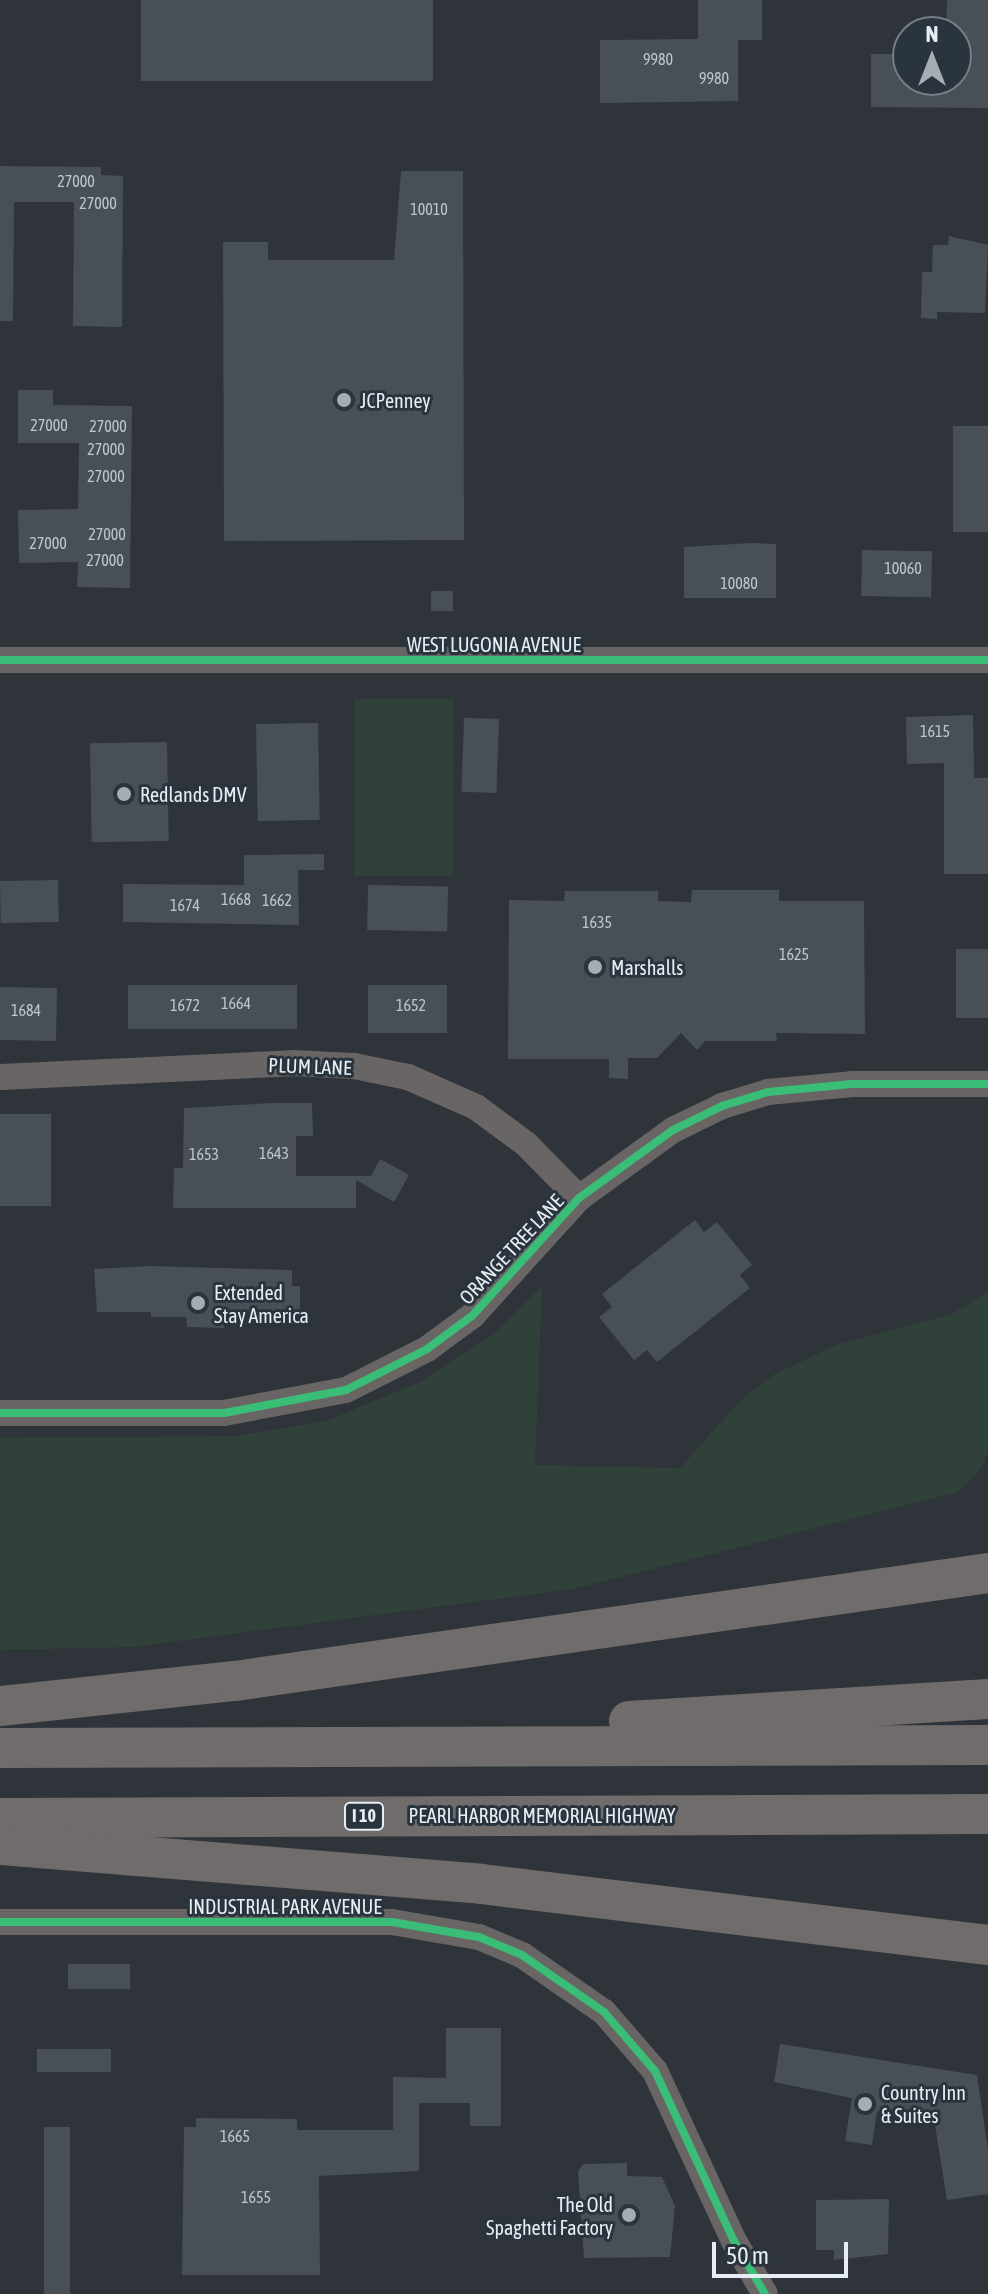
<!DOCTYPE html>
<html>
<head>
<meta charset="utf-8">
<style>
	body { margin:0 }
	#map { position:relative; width:988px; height:2294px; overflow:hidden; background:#2e3439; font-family:"Asap Condensed",sans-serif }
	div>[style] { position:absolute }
	.green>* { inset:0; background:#304139; transform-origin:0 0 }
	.building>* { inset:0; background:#485056; transform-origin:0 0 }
	.minor>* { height:26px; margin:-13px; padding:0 13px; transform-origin:13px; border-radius:13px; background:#696565 }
	.highway>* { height:40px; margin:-20px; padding:0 20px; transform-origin:20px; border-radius:20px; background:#706c6b }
	.cycleway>* { height:8px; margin:-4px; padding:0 4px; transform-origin:4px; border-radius:4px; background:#3abd76 }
	.dots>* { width:22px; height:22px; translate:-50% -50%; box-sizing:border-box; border:4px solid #29343e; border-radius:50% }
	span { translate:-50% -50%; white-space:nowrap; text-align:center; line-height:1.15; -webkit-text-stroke:6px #29343e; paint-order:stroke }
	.number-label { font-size:16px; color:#bec6cc }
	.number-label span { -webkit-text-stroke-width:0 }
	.shield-label span { padding:2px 6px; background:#29343e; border:2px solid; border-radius:6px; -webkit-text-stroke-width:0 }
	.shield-label { font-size:18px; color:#e6edf3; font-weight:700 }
	.poi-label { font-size:20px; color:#e6edf3 }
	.left { translate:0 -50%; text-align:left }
	.right { translate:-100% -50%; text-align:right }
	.street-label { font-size:20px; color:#e6edf3 }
	.north { position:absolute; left:892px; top:16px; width:80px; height:80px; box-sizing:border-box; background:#29343e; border:2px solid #757e86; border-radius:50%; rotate:0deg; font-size:22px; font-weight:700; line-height:32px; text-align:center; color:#e6edf3 }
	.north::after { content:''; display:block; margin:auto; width:28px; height:36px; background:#a6acb2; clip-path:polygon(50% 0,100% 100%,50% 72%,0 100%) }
	.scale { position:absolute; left:712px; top:2242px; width:136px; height:36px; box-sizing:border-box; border:4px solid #e6edf3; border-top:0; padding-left:10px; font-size:24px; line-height:28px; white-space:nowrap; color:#e6edf3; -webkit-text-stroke:6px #29343e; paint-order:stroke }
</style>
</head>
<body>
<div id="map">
	<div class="green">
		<i style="left:453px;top:699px;width:177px;height:99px;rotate:90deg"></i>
		<i style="clip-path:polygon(542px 1286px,535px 1465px,680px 1468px,740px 1401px,773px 1375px,836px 1345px,952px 1314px,988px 1292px,988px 1450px,983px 1466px,958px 1492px,573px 1589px,133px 1647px,0 1650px,0 1438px,238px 1436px,329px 1420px,420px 1382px,496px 1332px)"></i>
	</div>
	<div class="building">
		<i style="left:141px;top:0;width:292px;height:81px"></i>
		<i style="clip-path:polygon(698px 0,762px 0,762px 40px,738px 40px,738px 101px,600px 103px,600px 40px,698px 39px)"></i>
		<i style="clip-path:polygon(947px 0,988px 0,988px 108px,871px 107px,871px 54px,908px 54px,908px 80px,956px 80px,956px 32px,946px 32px)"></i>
		<i style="clip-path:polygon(0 166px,101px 167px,101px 175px,123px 176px,122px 327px,73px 326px,74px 202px,14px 202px,13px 321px,0 321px)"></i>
		<i style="clip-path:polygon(401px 171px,463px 171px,464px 540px,224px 541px,223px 242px,268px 242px,268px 260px,394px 260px)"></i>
		<i style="clip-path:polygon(949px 236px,988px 245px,985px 313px,937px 312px,937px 319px,921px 318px,922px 272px,932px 272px,933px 245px,948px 245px)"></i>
		<i style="clip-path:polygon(18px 390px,53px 390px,53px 405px,132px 406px,130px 588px,77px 587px,78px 562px,19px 563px,18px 510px,78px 509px,79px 443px,18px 443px)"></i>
		<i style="left:953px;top:426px;width:35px;height:106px"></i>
		<i style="clip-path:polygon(752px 543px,776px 544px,776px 598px,684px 598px,684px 547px)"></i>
		<i style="left:862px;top:550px;width:70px;height:46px;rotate:1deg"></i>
		<i style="left:453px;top:591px;width:20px;height:22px;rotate:90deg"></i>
		<i style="clip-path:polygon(973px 715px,974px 778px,988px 778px,988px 874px,944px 874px,944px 763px,907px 764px,906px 717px)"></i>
		<i style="left:499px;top:719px;width:74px;height:35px;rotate:92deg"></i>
		<i style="left:318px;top:723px;width:97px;height:62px;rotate:89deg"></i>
		<i style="left:167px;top:742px;width:99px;height:77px;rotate:89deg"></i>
		<i style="clip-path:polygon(324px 854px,324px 870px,298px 870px,299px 925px,123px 922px,123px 884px,244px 885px,244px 855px)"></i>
		<i style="left:58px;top:880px;width:42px;height:58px;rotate:89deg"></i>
		<i style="left:368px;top:885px;width:80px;height:45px;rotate:1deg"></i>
		<i style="clip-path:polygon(692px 890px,779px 890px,779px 901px,864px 901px,865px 1034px,776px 1033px,777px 1041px,705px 1041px,697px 1050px,681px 1033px,657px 1058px,628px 1058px,628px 1079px,609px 1078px,609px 1059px,508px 1059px,509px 900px,564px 901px,565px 891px,658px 891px,658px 901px,691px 902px)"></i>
		<i style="left:956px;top:949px;width:32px;height:69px"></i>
		<i style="left:128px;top:985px;width:169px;height:44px"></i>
		<i style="left:368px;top:985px;width:79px;height:48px"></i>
		<i style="left:0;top:987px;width:57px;height:53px;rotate:1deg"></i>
		<i style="clip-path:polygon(274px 1103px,312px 1103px,313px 1136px,296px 1136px,296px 1176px,371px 1176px,380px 1159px,409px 1175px,394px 1202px,356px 1180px,356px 1208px,173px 1208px,174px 1168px,183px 1168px,184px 1108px)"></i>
		<i style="left:0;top:1114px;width:51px;height:92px"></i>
		<i style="clip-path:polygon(695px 1220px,704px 1232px,717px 1222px,752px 1265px,740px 1275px,750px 1288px,657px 1362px,647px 1350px,634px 1360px,599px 1317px,612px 1307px,602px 1294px)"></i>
		<i style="clip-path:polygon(150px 1266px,292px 1270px,292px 1286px,300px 1286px,300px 1313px,224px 1316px,224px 1328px,187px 1327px,186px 1317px,151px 1317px,151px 1312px,97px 1312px,94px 1269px)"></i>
		<i style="left:68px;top:1964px;width:62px;height:25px"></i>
		<i style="clip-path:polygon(446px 2028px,501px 2028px,501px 2126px,470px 2126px,470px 2103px,419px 2103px,419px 2171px,319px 2176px,320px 2275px,182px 2275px,184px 2127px,196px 2127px,196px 2118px,297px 2119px,297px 2130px,393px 2130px,393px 2077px,446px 2078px)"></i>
		<i style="clip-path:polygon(780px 2044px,977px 2075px,988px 2150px,988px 2194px,947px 2200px,934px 2119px,877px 2111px,872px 2145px,845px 2141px,852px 2098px,774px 2082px)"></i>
		<i style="left:111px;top:2049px;width:23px;height:74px;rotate:90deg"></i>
		<i style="left:44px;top:2127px;width:26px;height:167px"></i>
		<i style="clip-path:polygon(627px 2163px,627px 2176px,662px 2177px,675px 2206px,670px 2257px,584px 2258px,578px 2171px,583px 2164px)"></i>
		<i style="clip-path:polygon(889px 2199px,888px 2254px,834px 2260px,834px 2250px,816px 2250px,816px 2200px)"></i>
	</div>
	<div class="minor">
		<i style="left:0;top:660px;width:988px"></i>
		<i style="left:0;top:1077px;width:293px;rotate:-2.7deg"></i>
		<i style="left:293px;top:1063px;width:61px;rotate:2.8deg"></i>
		<i style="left:354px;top:1066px;width:55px;rotate:11.5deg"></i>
		<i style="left:408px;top:1077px;width:74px;rotate:23.8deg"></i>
		<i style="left:476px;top:1107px;width:62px;rotate:36.5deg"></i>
		<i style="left:526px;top:1144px;width:76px;rotate:45.5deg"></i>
		<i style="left:0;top:1413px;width:224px"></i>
		<i style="left:224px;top:1413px;width:124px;rotate:-10.7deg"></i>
		<i style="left:346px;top:1390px;width:91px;rotate:-26.8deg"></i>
		<i style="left:427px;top:1349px;width:56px;rotate:-36.3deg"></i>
		<i style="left:472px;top:1316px;width:159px;rotate:-47.8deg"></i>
		<i style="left:579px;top:1198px;width:116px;rotate:-35.9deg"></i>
		<i style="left:673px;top:1130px;width:55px;rotate:-26.1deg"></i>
		<i style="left:722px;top:1106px;width:48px;rotate:-16.9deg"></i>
		<i style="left:768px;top:1092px;width:84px;rotate:-5.4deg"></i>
		<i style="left:852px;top:1084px;width:136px"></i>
		<i style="left:0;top:1922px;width:392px"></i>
		<i style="left:392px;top:1922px;width:88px;rotate:9.8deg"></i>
		<i style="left:479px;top:1937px;width:47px;rotate:22.7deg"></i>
		<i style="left:522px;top:1955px;width:100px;rotate:34.8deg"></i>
		<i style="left:604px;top:2012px;width:78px;rotate:49.2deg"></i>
		<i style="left:655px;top:2071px;width:187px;rotate:65.1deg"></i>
		<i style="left:734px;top:2241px;width:61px;rotate:59.7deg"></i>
	</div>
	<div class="highway">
		<i style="left:0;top:1706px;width:236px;rotate:-6.1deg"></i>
		<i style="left:235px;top:1681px;width:761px;rotate:-8.16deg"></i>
		<i style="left:629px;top:1721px;width:360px;rotate:-3.5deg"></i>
		<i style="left:0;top:1748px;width:988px;rotate:-0.17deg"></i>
		<i style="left:0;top:1818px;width:988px;rotate:-0.23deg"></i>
		<i style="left:0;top:1845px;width:483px;rotate:4.6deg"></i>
		<i style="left:481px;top:1884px;width:511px;rotate:6.86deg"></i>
	</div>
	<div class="cycleway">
		<i style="left:0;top:660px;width:988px"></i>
		<i style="left:0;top:1413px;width:224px"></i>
		<i style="left:224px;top:1413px;width:124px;rotate:-10.7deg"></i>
		<i style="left:346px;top:1390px;width:91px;rotate:-26.8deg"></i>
		<i style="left:427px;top:1349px;width:56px;rotate:-36.3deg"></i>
		<i style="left:472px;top:1316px;width:159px;rotate:-47.8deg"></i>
		<i style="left:579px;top:1198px;width:116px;rotate:-35.9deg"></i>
		<i style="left:673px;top:1130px;width:55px;rotate:-26.1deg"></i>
		<i style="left:722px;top:1106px;width:48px;rotate:-16.9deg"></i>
		<i style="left:768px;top:1092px;width:84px;rotate:-5.4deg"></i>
		<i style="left:852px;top:1084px;width:136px"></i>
		<i style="left:0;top:1922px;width:392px"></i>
		<i style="left:392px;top:1922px;width:88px;rotate:9.8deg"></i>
		<i style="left:479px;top:1937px;width:47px;rotate:22.7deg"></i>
		<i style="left:522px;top:1955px;width:100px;rotate:34.8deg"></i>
		<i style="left:604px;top:2012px;width:78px;rotate:49.2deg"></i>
		<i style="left:655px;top:2071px;width:187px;rotate:65.1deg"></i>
		<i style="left:734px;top:2241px;width:61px;rotate:59.7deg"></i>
	</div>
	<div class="dots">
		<i style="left:344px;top:400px;background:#a6acb2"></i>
		<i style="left:124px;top:794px;background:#a6acb2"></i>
		<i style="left:595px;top:967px;background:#a6acb2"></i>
		<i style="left:198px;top:1303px;background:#a6acb2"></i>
		<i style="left:865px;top:2104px;background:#a6acb2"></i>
		<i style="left:629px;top:2215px;background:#a6acb2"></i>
	</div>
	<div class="number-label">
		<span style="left:658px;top:59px">9980</span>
		<span style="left:714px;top:78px">9980</span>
		<span style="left:76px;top:181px">27000</span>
		<span style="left:98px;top:203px">27000</span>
		<span style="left:429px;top:209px">10010</span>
		<span style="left:49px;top:425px">27000</span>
		<span style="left:108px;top:426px">27000</span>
		<span style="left:106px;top:449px">27000</span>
		<span style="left:106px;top:476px">27000</span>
		<span style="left:107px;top:534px">27000</span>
		<span style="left:48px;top:543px">27000</span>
		<span style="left:105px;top:560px">27000</span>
		<span style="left:903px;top:568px">10060</span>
		<span style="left:739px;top:583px">10080</span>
		<span style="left:935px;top:731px">1615</span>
		<span style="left:236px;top:899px">1668</span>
		<span style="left:277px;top:900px">1662</span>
		<span style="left:185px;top:905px">1674</span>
		<span style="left:597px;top:922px">1635</span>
		<span style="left:794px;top:954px">1625</span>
		<span style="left:236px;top:1003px">1664</span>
		<span style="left:185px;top:1005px">1672</span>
		<span style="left:411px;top:1005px">1652</span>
		<span style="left:26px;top:1010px">1684</span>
		<span style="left:274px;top:1153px">1643</span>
		<span style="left:204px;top:1154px">1653</span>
		<span style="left:235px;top:2136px">1665</span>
		<span style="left:256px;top:2197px">1655</span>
	</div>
	<div class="shield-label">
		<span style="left:364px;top:1816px">I 10</span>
	</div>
	<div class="poi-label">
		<span class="left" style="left:360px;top:400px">JCPenney</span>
		<span class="left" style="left:140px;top:794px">Redlands DMV</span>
		<span class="left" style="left:611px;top:967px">Marshalls</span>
		<span class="left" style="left:214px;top:1304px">Extended<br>Stay America</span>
		<span class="left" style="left:881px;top:2104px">Country Inn<br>&amp; Suites</span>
		<span class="right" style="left:613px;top:2216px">The Old<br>Spaghetti Factory</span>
	</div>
	<div class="street-label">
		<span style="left:494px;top:644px">WEST LUGONIA AVENUE</span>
		<span style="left:310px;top:1066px;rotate:2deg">PLUM LANE</span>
		<span style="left:511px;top:1249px;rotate:-47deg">ORANGE TREE LANE</span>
		<span style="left:542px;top:1815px">PEARL HARBOR MEMORIAL HIGHWAY</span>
		<span style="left:285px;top:1906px">INDUSTRIAL PARK AVENUE</span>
	</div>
	<div class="north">N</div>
	<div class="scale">50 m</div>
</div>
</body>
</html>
